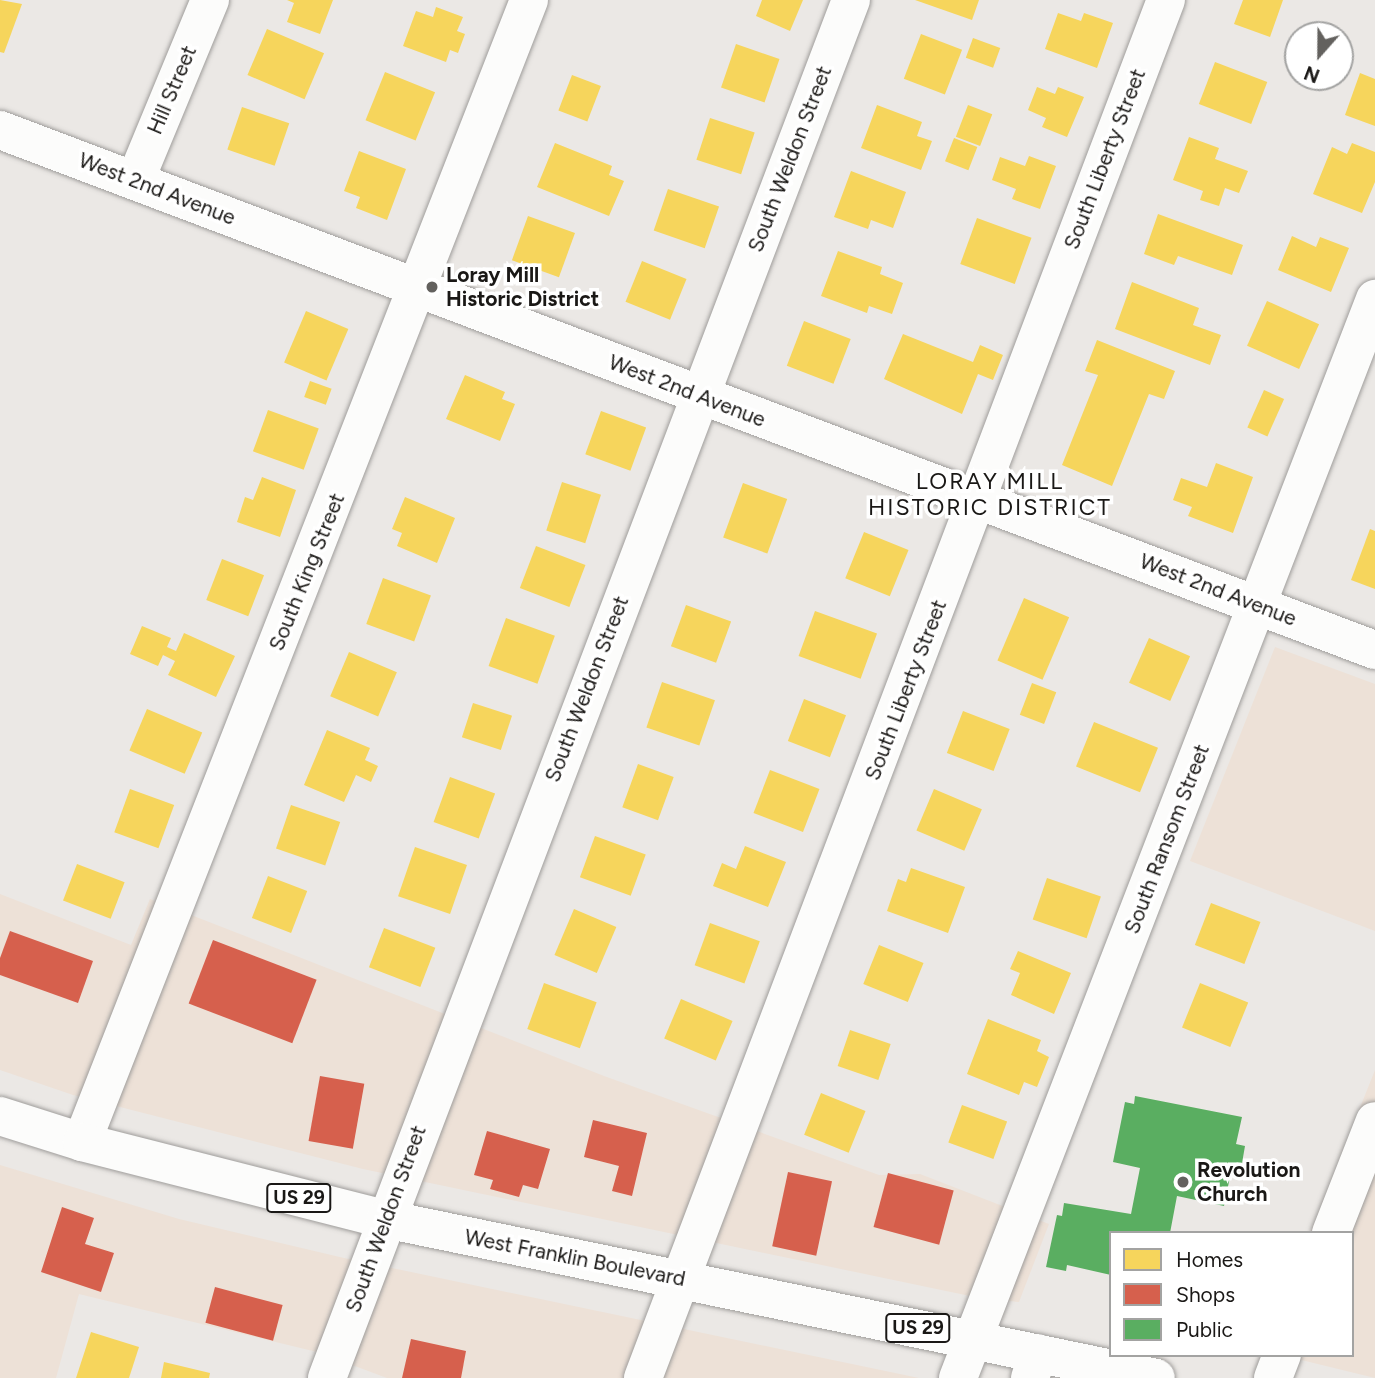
<!DOCTYPE html>
<html>
<head>
<meta charset="utf-8">
<style>
	body { margin:0 }
	#map { position:relative; width:1375px; height:1378px; overflow:hidden; background:#ebe8e5; font-family:Figtree,sans-serif }
	div>[style] { position:absolute }
	.commercial>* { inset:0; background:#ede1d7 }
	.homes>* { inset:0; background:#f6d55c; transform-origin:0 0 }
	.shops>* { inset:0; background:#d6604d; transform-origin:0 0 }
	.public>* { inset:0; background:#5aae61 }
	.roads { filter:drop-shadow(0 0 2px #9f9d9b) drop-shadow(0 0 2px #9f9d9b) }
	.minor>* { height:38px; margin:-19px; padding:0 19px; transform-origin:19px; border-radius:19px; background:#fcfcfb }
	.major>* { height:38px; margin:-19px; padding:0 19px; transform-origin:19px; border-radius:19px; background:#fcfcfb }
	.dots>* { width:19px; height:19px; translate:-50% -50%; box-sizing:border-box; border:4px solid #fff; border-radius:50% }
	span { translate:-50% -50%; white-space:nowrap; text-align:center; line-height:1.15; -webkit-text-stroke:7px #fff; paint-order:stroke }
	.shield-label span { padding:2px 5px; background:#fff; border:2px solid; border-radius:5px; -webkit-text-stroke-width:0 }
	.shield-label { font-size:19px; color:#1a1816; font-weight:700 }
	.street-label { font-size:21px; color:#1a1816 }
	.poi-label { font-size:21px; color:#1a1816; font-weight:700 }
	.left { translate:0 -50%; text-align:left }
	.neighbourhood-label { font-size:23px; color:#1a1816; letter-spacing:2px }
	.legend { position:absolute; left:1109px; top:1231px; width:245px; height:126px; box-sizing:border-box; background:#fff; border:2px solid #a3a3a2; margin:0; padding:9px 12px; list-style:none; font-size:21px; color:#1a1816 }
	.legend li { display:flex; align-items:center; gap:14px; height:35px }
	.legend b { width:35px; border:2px solid #a3a3a2 }
	.north { position:absolute; left:1284px; top:21px; width:70px; height:70px; box-sizing:border-box; background:#fff; border:2px solid #a3a3a2; border-radius:50%; rotate:201deg; font-size:19px; font-weight:700; line-height:28px; text-align:center; color:#1a1816 }
	.north::after { content:''; display:block; margin:auto; width:24px; height:32px; background:#63615e; clip-path:polygon(50% 0,100% 100%,50% 72%,0 100%) }
</style>
</head>
<body>
<div id="map">
	<div class="commercial">
		<i style="clip-path:polygon(1275px 647px,1375px 684px,1375px 931px,1190px 861px)"></i>
		<i style="clip-path:polygon(0 894px,131px 945px,150px 899px,604px 1076px,879px 1175px,920px 1174px,1049px 1224px,1019px 1302px,970px 1296px,363px 1169px,73px 1095px,0 1070px)"></i>
		<i style="clip-path:polygon(1375px 1070px,1375px 1378px,1281px 1355px,1352px 1355px,1352px 1233px,1310px 1233px)"></i>
		<i style="clip-path:polygon(0 1165px,179px 1219px,344px 1258px,919px 1378px,387px 1378px,317px 1352px,79px 1294px,56px 1378px,0 1378px)"></i>
	</div>
	<div class="homes">
		<i style="clip-path:polygon(0 0,22px 4px,4px 53px,0 52px)"></i>
		<i style="clip-path:polygon(287px 0,333px 0,320px 34px,287px 22px,294px 3px)"></i>
		<i style="clip-path:polygon(762px 0,803px 0,790px 31px,756px 16px)"></i>
		<i style="clip-path:polygon(915px 0,979px 0,972px 20px)"></i>
		<i style="clip-path:polygon(1243px 0,1283px 0,1270px 37px,1234px 24px)"></i>
		<i style="clip-path:polygon(436px 7px,463px 17px,457px 31px,465px 34px,458px 53px,450px 50px,446px 62px,403px 46px,416px 11px,433px 17px)"></i>
		<i style="clip-path:polygon(1058px 13px,1081px 21px,1084px 13px,1113px 23px,1097px 68px,1045px 49px)"></i>
		<i style="left:267px;top:29px;width:62px;height:50px;rotate:23deg"></i>
		<i style="left:921px;top:34px;width:44px;height:48px;rotate:21deg"></i>
		<i style="left:973px;top:38px;width:29px;height:21px;rotate:20deg"></i>
		<i style="left:736px;top:44px;width:46px;height:46px;rotate:19deg"></i>
		<i style="left:1215px;top:62px;width:56px;height:45px;rotate:21deg"></i>
		<i style="left:385px;top:72px;width:54px;height:52px;rotate:22deg"></i>
		<i style="clip-path:polygon(1360px 73px,1375px 79px,1375px 126px,1345px 115px)"></i>
		<i style="left:572px;top:75px;width:31px;height:38px;rotate:21deg"></i>
		<i style="clip-path:polygon(1037px 87px,1055px 94px,1058px 87px,1084px 97px,1067px 137px,1042px 127px,1046px 118px,1028px 110px)"></i>
		<i style="clip-path:polygon(877px 105px,922px 122px,917px 136px,932px 141px,921px 170px,861px 148px)"></i>
		<i style="left:968px;top:105px;width:26px;height:34px;rotate:21deg"></i>
		<i style="left:242px;top:107px;width:50px;height:45px;rotate:19deg"></i>
		<i style="left:710px;top:118px;width:47px;height:44px;rotate:18deg"></i>
		<i style="clip-path:polygon(1189px 137px,1219px 148px,1215px 159px,1248px 171px,1239px 193px,1225px 188px,1219px 206px,1200px 200px,1203px 191px,1173px 180px)"></i>
		<i style="left:954px;top:138px;width:25px;height:25px;rotate:21deg"></i>
		<i style="clip-path:polygon(555px 143px,612px 166px,609px 175px,624px 181px,609px 216px,537px 187px)"></i>
		<i style="clip-path:polygon(1352px 143px,1375px 152px,1375px 182px,1362px 213px,1313px 194px,1332px 147px,1347px 154px)"></i>
		<i style="clip-path:polygon(359px 151px,406px 169px,387px 220px,356px 208px,360px 197px,344px 191px)"></i>
		<i style="clip-path:polygon(1029px 156px,1056px 166px,1040px 209px,1012px 199px,1016px 189px,992px 180px,1000px 157px,1025px 166px)"></i>
		<i style="clip-path:polygon(851px 171px,906px 192px,893px 228px,871px 220px,868px 229px,834px 217px)"></i>
		<i style="left:668px;top:189px;width:54px;height:44px;rotate:19deg"></i>
		<i style="clip-path:polygon(1158px 214px,1243px 245px,1232px 275px,1178px 256px,1174px 265px,1144px 254px)"></i>
		<i style="left:528px;top:216px;width:50px;height:47px;rotate:20deg"></i>
		<i style="left:977px;top:218px;width:58px;height:49px;rotate:20deg"></i>
		<i style="clip-path:polygon(1292px 236px,1316px 247px,1320px 237px,1349px 248px,1331px 292px,1278px 270px)"></i>
		<i style="clip-path:polygon(838px 251px,882px 267px,880px 274px,903px 283px,892px 314px,869px 306px,867px 313px,821px 296px)"></i>
		<i style="left:642px;top:261px;width:48px;height:44px;rotate:22deg"></i>
		<i style="clip-path:polygon(1132px 282px,1199px 308px,1193px 325px,1221px 335px,1210px 365px,1115px 329px)"></i>
		<i style="left:1267px;top:301px;width:57px;height:49px;rotate:24deg"></i>
		<i style="left:306px;top:311px;width:46px;height:56px;rotate:23deg"></i>
		<i style="left:804px;top:321px;width:50px;height:48px;rotate:21deg"></i>
		<i style="clip-path:polygon(903px 334px,973px 362px,980px 345px,1003px 355px,993px 380px,978px 374px,962px 414px,884px 379px)"></i>
		<i style="clip-path:polygon(1097px 340px,1175px 371px,1164px 399px,1149px 394px,1112px 486px,1062px 465px,1098px 375px,1085px 371px)"></i>
		<i style="clip-path:polygon(465px 375px,505px 392px,502px 399px,515px 404px,500px 441px,446px 419px)"></i>
		<i style="left:310px;top:381px;width:23px;height:17px;rotate:20deg"></i>
		<i style="left:1264px;top:390px;width:22px;height:41px;rotate:24deg"></i>
		<i style="left:268px;top:410px;width:54px;height:44px;rotate:20deg"></i>
		<i style="left:601px;top:411px;width:48px;height:46px;rotate:20deg"></i>
		<i style="clip-path:polygon(1216px 463px,1253px 477px,1233px 533px,1188px 516px,1192px 507px,1173px 500px,1181px 478px,1207px 487px)"></i>
		<i style="clip-path:polygon(262px 477px,296px 490px,280px 537px,237px 522px,245px 497px,253px 500px)"></i>
		<i style="left:562px;top:482px;width:41px;height:51px;rotate:18deg"></i>
		<i style="left:743px;top:483px;width:47px;height:58px;rotate:20deg"></i>
		<i style="clip-path:polygon(405px 497px,455px 518px,437px 563px,397px 546px,402px 533px,392px 529px)"></i>
		<i style="clip-path:polygon(1370px 529px,1375px 531px,1375px 589px,1351px 580px)"></i>
		<i style="left:864px;top:532px;width:48px;height:50px;rotate:22deg"></i>
		<i style="left:536px;top:546px;width:53px;height:45px;rotate:21deg"></i>
		<i style="left:222px;top:559px;width:45px;height:44px;rotate:21deg"></i>
		<i style="left:383px;top:578px;width:51px;height:49px;rotate:20deg"></i>
		<i style="left:1024px;top:598px;width:49px;height:68px;rotate:23deg"></i>
		<i style="left:686px;top:605px;width:48px;height:44px;rotate:20deg"></i>
		<i style="left:815px;top:611px;width:66px;height:48px;rotate:20deg"></i>
		<i style="left:506px;top:618px;width:52px;height:51px;rotate:20deg"></i>
		<i style="clip-path:polygon(142px 626px,171px 638px,167px 647px,176px 651px,184px 633px,235px 656px,216px 697px,168px 675px,175px 661px,163px 655px,158px 666px,130px 654px)"></i>
		<i style="left:1149px;top:638px;width:45px;height:49px;rotate:24deg"></i>
		<i style="left:349px;top:652px;width:52px;height:48px;rotate:23deg"></i>
		<i style="left:662px;top:682px;width:56px;height:48px;rotate:19deg"></i>
		<i style="left:1032px;top:683px;width:26px;height:34px;rotate:21deg"></i>
		<i style="left:804px;top:699px;width:45px;height:45px;rotate:21deg"></i>
		<i style="left:473px;top:703px;width:41px;height:36px;rotate:18deg"></i>
		<i style="left:147px;top:709px;width:60px;height:45px;rotate:23deg"></i>
		<i style="left:963px;top:711px;width:50px;height:45px;rotate:21deg"></i>
		<i style="left:1094px;top:722px;width:69px;height:48px;rotate:22deg"></i>
		<i style="clip-path:polygon(327px 730px,370px 748px,365px 760px,378px 766px,371px 782px,356px 775px,344px 802px,304px 785px)"></i>
		<i style="left:638px;top:764px;width:38px;height:46px;rotate:20deg"></i>
		<i style="left:770px;top:770px;width:53px;height:46px;rotate:21deg"></i>
		<i style="left:450px;top:777px;width:48px;height:48px;rotate:20deg"></i>
		<i style="left:130px;top:789px;width:47px;height:46px;rotate:20deg"></i>
		<i style="left:934px;top:789px;width:52px;height:45px;rotate:23deg"></i>
		<i style="left:291px;top:805px;width:52px;height:46px;rotate:19deg"></i>
		<i style="left:595px;top:836px;width:54px;height:44px;rotate:20deg"></i>
		<i style="clip-path:polygon(745px 846px,786px 862px,768px 907px,713px 886px,722px 863px,736px 869px)"></i>
		<i style="left:415px;top:847px;width:55px;height:52px;rotate:19deg"></i>
		<i style="left:77px;top:864px;width:51px;height:39px;rotate:21deg"></i>
		<i style="clip-path:polygon(911px 868px,965px 887px,948px 933px,887px 911px,898px 879px,906px 882px)"></i>
		<i style="left:268px;top:876px;width:42px;height:45px;rotate:21deg"></i>
		<i style="left:1047px;top:878px;width:57px;height:44px;rotate:19deg"></i>
		<i style="left:1211px;top:903px;width:53px;height:45px;rotate:21deg"></i>
		<i style="left:574px;top:909px;width:46px;height:50px;rotate:23deg"></i>
		<i style="left:710px;top:923px;width:53px;height:45px;rotate:20deg"></i>
		<i style="left:384px;top:928px;width:55px;height:42px;rotate:21deg"></i>
		<i style="left:879px;top:945px;width:48px;height:42px;rotate:22deg"></i>
		<i style="clip-path:polygon(1018px 951px,1071px 973px,1054px 1014px,1011px 995px,1020px 973px,1010px 969px)"></i>
		<i style="left:544px;top:983px;width:56px;height:49px;rotate:20deg"></i>
		<i style="left:1200px;top:983px;width:52px;height:48px;rotate:22deg"></i>
		<i style="left:681px;top:999px;width:56px;height:43px;rotate:23deg"></i>
		<i style="clip-path:polygon(988px 1019px,1041px 1040px,1037px 1051px,1049px 1057px,1037px 1087px,1024px 1082px,1019px 1095px,967px 1074px)"></i>
		<i style="left:850px;top:1030px;width:43px;height:38px;rotate:19deg"></i>
		<i style="left:821px;top:1093px;width:48px;height:45px;rotate:22deg"></i>
		<i style="left:962px;top:1105px;width:48px;height:40px;rotate:20deg"></i>
		<i style="clip-path:polygon(91px 1332px,139px 1347px,129px 1378px,76px 1378px)"></i>
		<i style="clip-path:polygon(164px 1362px,210px 1373px,209px 1378px,161px 1378px)"></i>
	</div>
	<div class="shops">
		<i style="clip-path:polygon(10px 931px,93px 961px,78px 1003px,0 975px,0 958px)"></i>
		<i style="left:213px;top:940px;width:111px;height:68px;rotate:21deg"></i>
		<i style="left:320px;top:1076px;width:45px;height:66px;rotate:10deg"></i>
		<i style="clip-path:polygon(593px 1120px,647px 1133px,632px 1196px,612px 1191px,619px 1166px,584px 1157px)"></i>
		<i style="clip-path:polygon(487px 1131px,550px 1149px,538px 1189px,523px 1185px,519px 1197px,490px 1189px,493px 1180px,474px 1175px)"></i>
		<i style="left:788px;top:1172px;width:45px;height:76px;rotate:12deg"></i>
		<i style="left:888px;top:1173px;width:68px;height:56px;rotate:15deg"></i>
		<i style="clip-path:polygon(62px 1207px,94px 1218px,85px 1244px,114px 1253px,101px 1292px,41px 1272px)"></i>
		<i style="left:215px;top:1287px;width:70px;height:37px;rotate:15deg"></i>
		<i style="clip-path:polygon(411px 1339px,466px 1351px,461px 1378px,402px 1378px)"></i>
	</div>
	<div class="public">
		<i style="clip-path:polygon(1135px 1096px,1242px 1117px,1236px 1144px,1245px 1146px,1241px 1169px,1232px 1167px,1224px 1206px,1177px 1196px,1170px 1233px,1111px 1233px,1111px 1275px,1067px 1265px,1066px 1271px,1046px 1267px,1057px 1215px,1062px 1216px,1064px 1203px,1131px 1214px,1140px 1168px,1113px 1162px,1125px 1102px,1134px 1104px)"></i>
	</div>
	<div class="roads">
		<div class="minor">
			<i style="left:0;top:130px;width:1470px;rotate:20.72deg"></i>
			<i style="left:135px;top:181px;width:196px;rotate:-67.5deg"></i>
			<i style="left:82px;top:1142px;width:1226px;rotate:-68.62deg"></i>
			<i style="left:1331px;top:1233px;width:120px;rotate:-68.6deg"></i>
			<i style="left:327px;top:1378px;width:1474px;rotate:-69.18deg"></i>
			<i style="left:643px;top:1378px;width:1474px;rotate:-69.22deg"></i>
			<i style="left:958px;top:1378px;width:1157px;rotate:-68.87deg"></i>
			<i style="left:1030px;top:1378px;width:26px;rotate:-72deg"></i>
			<i style="left:1273px;top:1378px;width:25px;rotate:-69deg"></i>
		</div>
		<div class="major">
			<i style="left:0;top:1116px;width:86px;rotate:17.6deg"></i>
			<i style="left:82px;top:1142px;width:313px;rotate:14.3deg"></i>
			<i style="left:385px;top:1219px;width:787px;rotate:11.65deg"></i>
		</div>
	</div>
	<div class="dots">
		<i style="left:432px;top:287px;background:#63615e"></i>
		<i style="left:1183px;top:1182px;background:#63615e"></i>
	</div>
	<div class="shield-label">
		<span style="left:299px;top:1198px">US 29</span>
		<span style="left:918px;top:1328px">US 29</span>
	</div>
	<div class="street-label">
		<span style="left:172px;top:90px;rotate:-67deg">Hill Street</span>
		<span style="left:790px;top:159px;rotate:-69deg">South Weldon Street</span>
		<span style="left:1105px;top:159px;rotate:-69deg">South Liberty Street</span>
		<span style="left:157px;top:189px;rotate:21deg">West 2nd Avenue</span>
		<span style="left:687px;top:391px;rotate:21deg">West 2nd Avenue</span>
		<span style="left:307px;top:572px;rotate:-68deg">South King Street</span>
		<span style="left:1218px;top:590px;rotate:21deg">West 2nd Avenue</span>
		<span style="left:587px;top:689px;rotate:-69deg">South Weldon Street</span>
		<span style="left:906px;top:690px;rotate:-69deg">South Liberty Street</span>
		<span style="left:1167px;top:839px;rotate:-69deg">South Ransom Street</span>
		<span style="left:386px;top:1219px;rotate:-70deg">South Weldon Street</span>
		<span style="left:575px;top:1258px;rotate:11deg">West Franklin Boulevard</span>
	</div>
	<div class="poi-label">
		<span class="left" style="left:446px;top:287px">Loray Mill<br>Historic District</span>
		<span class="left" style="left:1197px;top:1182px">Revolution<br>Church</span>
	</div>
	<div class="neighbourhood-label">
		<span style="left:990px;top:494px">LORAY MILL<br>HISTORIC DISTRICT</span>
	</div>
	<ul class="legend">
	<li><b style="height:19px;background:#f6d55c"></b>Homes</li>
	<li><b style="height:19px;background:#d6604d"></b>Shops</li>
	<li><b style="height:19px;background:#5aae61"></b>Public</li>
	</ul>
	<div class="north">N</div>
</div>
</body>
</html>
